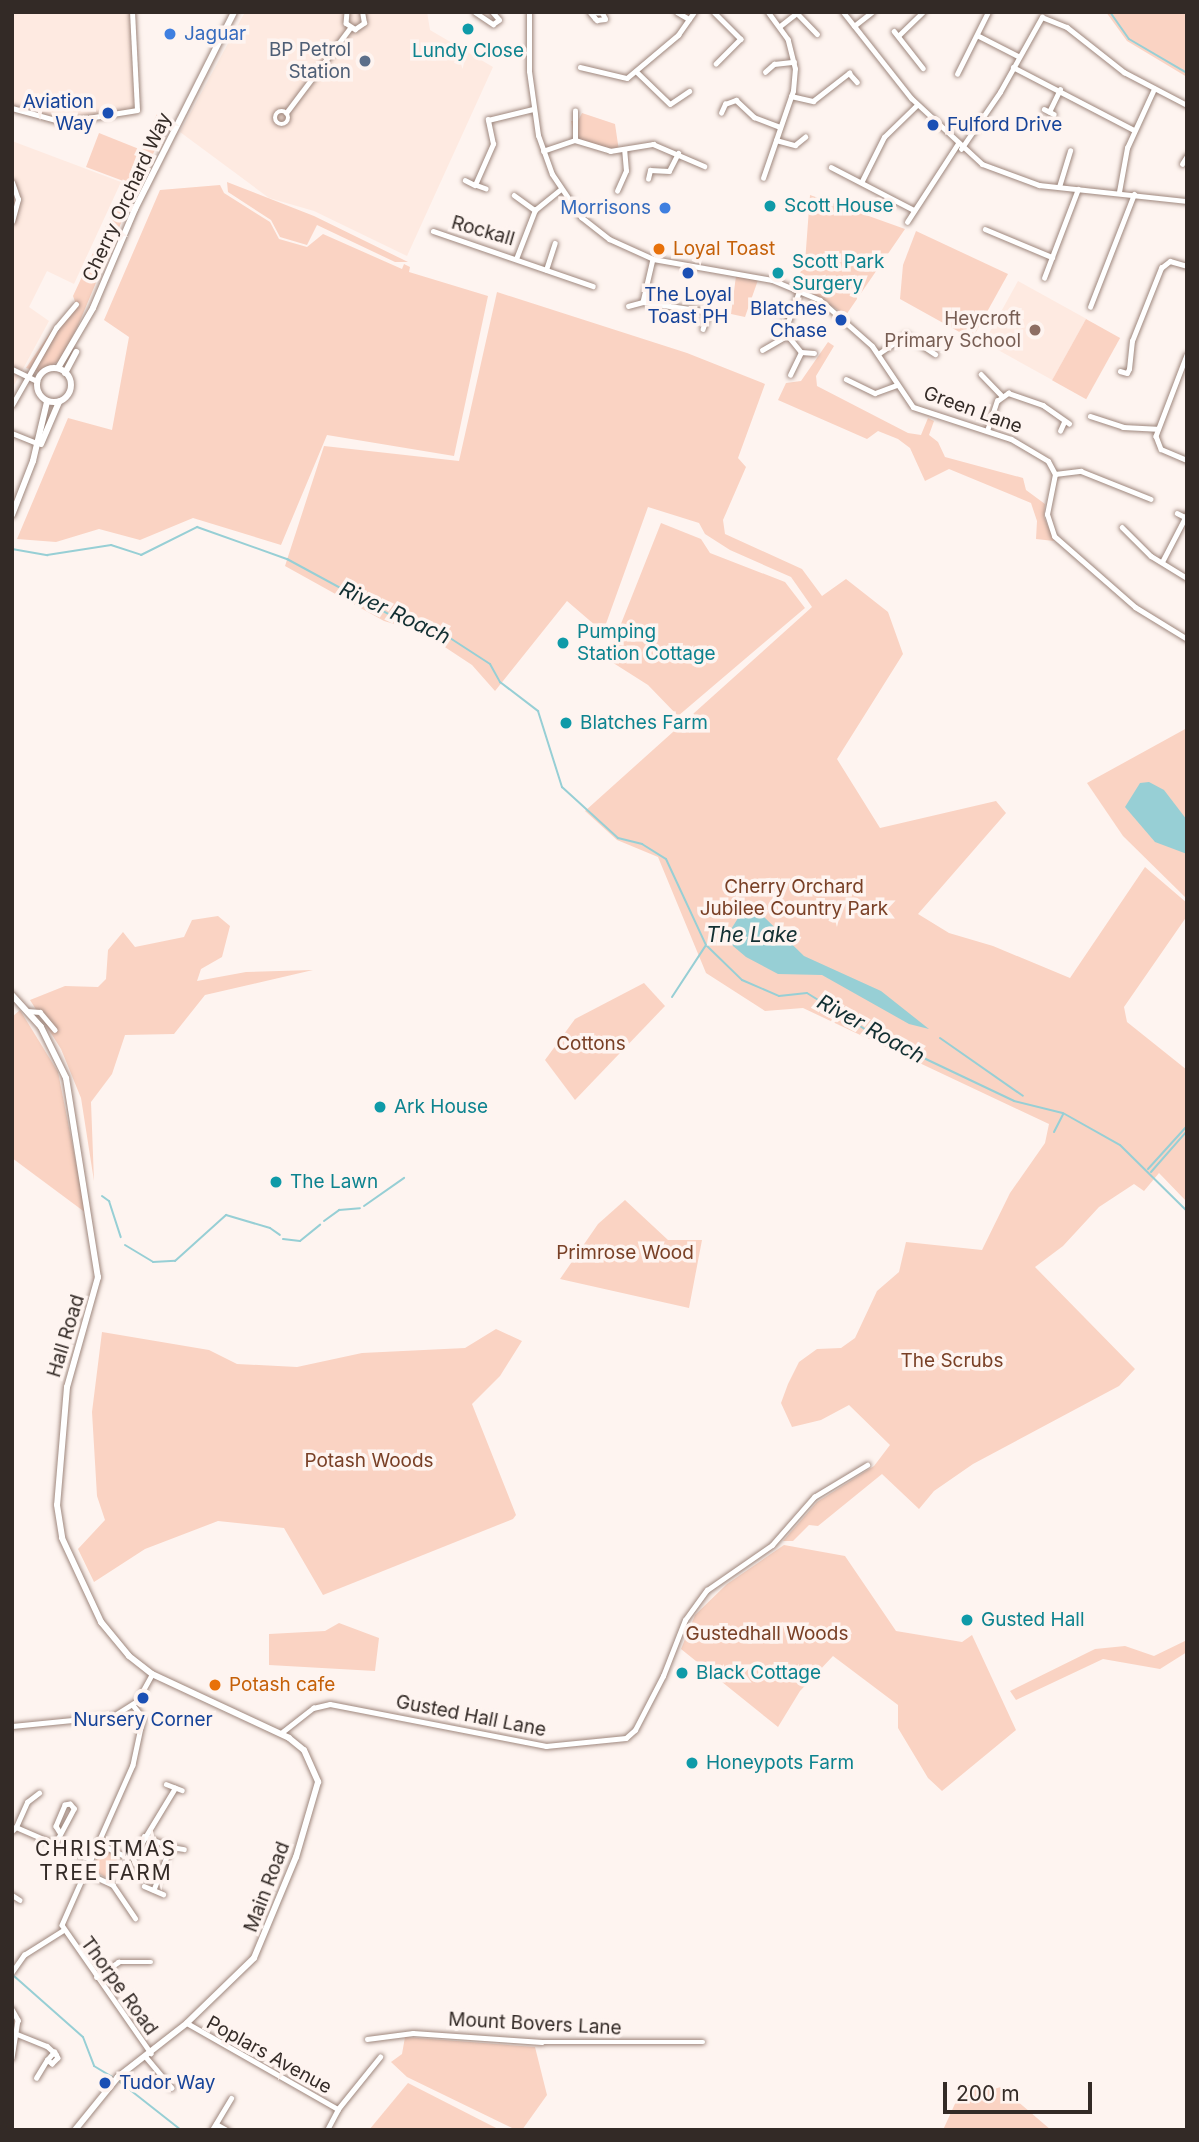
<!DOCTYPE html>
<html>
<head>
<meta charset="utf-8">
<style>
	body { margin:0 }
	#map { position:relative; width:1199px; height:2142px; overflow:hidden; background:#fef4f0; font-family:Inter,sans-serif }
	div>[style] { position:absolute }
	.built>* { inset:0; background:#feeae1; transform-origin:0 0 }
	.green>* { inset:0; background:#fad3c3; transform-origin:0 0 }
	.water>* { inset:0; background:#97cfd5 }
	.stream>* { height:2px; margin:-1px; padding:0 1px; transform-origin:1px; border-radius:1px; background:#97cfd5 }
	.roads { filter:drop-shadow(0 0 2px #9e877d) drop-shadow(0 0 2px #9e877d) }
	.minor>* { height:4.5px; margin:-2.25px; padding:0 2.25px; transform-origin:2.25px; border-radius:2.25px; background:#fff }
	.minor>.ring { margin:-2.25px; padding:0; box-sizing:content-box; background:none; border:4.5px solid #fff; border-radius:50% }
	.tertiary>* { height:5px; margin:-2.5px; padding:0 2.5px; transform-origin:2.5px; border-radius:2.5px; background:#fff }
	.secondary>* { height:6px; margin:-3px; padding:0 3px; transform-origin:3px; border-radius:3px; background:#fff }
	.secondary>.ring { margin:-3px; padding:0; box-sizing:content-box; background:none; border:6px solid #fff; border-radius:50% }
	.dots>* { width:19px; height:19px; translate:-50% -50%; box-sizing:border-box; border:4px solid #fef4f0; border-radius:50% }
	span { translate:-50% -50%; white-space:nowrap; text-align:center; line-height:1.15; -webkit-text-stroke:7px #fef4f0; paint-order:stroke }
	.shop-label { font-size:19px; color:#366cbe }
	.left { translate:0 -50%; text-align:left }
	.right { translate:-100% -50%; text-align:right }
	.service-label { font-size:19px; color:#4e5e75 }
	.culture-label { font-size:19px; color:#0d838f }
	.transit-label { font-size:19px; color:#164399 }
	.street-label { font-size:19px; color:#332a26 }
	.food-label { font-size:19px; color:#c56008 }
	.education-label { font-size:19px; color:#785e54 }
	.park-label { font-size:19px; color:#794026 }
	.water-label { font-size:21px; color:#122f32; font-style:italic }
	.neighbourhood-label { font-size:21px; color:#332a26; letter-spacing:2px }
	.frame { position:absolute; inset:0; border:14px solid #332a26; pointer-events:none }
	.scale { position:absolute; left:943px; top:2082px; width:149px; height:32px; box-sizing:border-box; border:4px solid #332a26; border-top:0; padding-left:9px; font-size:21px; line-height:24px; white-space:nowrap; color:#332a26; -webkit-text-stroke:5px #fef4f0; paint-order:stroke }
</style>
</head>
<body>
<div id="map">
	<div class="built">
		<i style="clip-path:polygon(12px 12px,132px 12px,137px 110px,63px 122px,12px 108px)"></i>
		<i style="clip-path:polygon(245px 12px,427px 12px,430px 30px,493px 67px,407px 256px,314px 211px,269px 198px,180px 132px)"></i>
		<i style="clip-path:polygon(12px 141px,121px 182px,74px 284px,47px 271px,29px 307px,49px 321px,12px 389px)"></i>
		<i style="left:1018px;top:281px;width:78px;height:70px;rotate:29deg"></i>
	</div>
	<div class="green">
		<i style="clip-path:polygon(1106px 12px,1187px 12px,1187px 77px,1127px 41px)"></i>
		<i style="clip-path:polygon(582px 113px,615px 124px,619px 151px,575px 140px,571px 121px,578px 121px)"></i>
		<i style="clip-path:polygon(157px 114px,162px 137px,139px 180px,77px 328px,59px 361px,39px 372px,26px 368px,52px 330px,77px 307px,73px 296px,126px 182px,86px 167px,99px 133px,139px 149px,128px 178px)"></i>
		<i style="clip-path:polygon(227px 182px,314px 216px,408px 262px,395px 262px,317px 225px,307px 245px,280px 237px,271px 220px,228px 192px)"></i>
		<i style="clip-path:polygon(220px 185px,224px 193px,270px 222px,279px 239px,307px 247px,323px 234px,402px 269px,404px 264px,410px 267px,409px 272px,488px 296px,454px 456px,327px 435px,281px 545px,193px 518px,140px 540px,99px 529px,56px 542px,17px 539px,68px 418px,112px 430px,129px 337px,104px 320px,160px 190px)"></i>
		<i style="clip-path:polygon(810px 195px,905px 229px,846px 315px,795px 283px,805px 263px)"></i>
		<i style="clip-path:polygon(916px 231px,1008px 274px,972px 339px,900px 299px,903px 265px)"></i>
		<i style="clip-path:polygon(736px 276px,758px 280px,745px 317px,731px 314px)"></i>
		<i style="clip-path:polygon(497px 292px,687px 353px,765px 384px,738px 458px,746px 467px,723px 520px,725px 534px,802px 569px,822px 596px,846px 579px,888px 612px,903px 654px,837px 759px,880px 828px,996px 801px,1006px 813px,918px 914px,949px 933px,993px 946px,1070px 978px,1145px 867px,1187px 903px,1187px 916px,1124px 1007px,1127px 1022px,1187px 1070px,1187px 1202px,1159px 1173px,1144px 1191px,1134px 1184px,1099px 1207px,1063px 1246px,1035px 1267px,1135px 1369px,1119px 1386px,973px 1464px,934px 1491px,919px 1509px,882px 1474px,818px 1526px,809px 1525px,793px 1541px,783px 1541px,817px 1502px,874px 1466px,890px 1445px,849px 1405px,821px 1420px,792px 1427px,781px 1403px,788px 1384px,799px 1362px,817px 1349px,841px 1348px,855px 1338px,877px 1291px,899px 1272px,906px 1242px,982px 1250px,1010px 1193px,1045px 1143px,1049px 1124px,803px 1008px,765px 1011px,706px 973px,658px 857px,617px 840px,585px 811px,812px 607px,791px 577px,730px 550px,705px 534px,699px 523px,648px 507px,603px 632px,567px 601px,495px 691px,472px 665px,422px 632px,384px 621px,285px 566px,324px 446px,459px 461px)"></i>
		<i style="left:1086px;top:319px;width:39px;height:70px;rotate:29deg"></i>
		<i style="clip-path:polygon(828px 342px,834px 346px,816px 376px,817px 386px,908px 433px,921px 435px,928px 418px,934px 421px,929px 435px,938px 442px,945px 457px,1023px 478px,1026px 490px,1045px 504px,1044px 517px,1054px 541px,1036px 539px,1037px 521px,1031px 503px,949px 469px,925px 481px,910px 448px,898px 439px,878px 431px,867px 439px,778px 400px,786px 383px,801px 381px)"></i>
		<i style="clip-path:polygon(661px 523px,701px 539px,710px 553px,785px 582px,805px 608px,678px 716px,648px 685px,607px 659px)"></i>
		<i style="clip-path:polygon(1187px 728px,1187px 899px,1123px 836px,1087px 783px)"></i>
		<i style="clip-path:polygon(218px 916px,230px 926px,222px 957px,201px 969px,197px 981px,246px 972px,313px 970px,205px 995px,174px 1034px,125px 1035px,112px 1074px,91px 1102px,94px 1181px,81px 1098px,61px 1049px,30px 1000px,65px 986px,98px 987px,106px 979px,108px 950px,123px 932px,135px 947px,184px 937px,192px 920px)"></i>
		<i style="clip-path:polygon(644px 983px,665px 1006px,575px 1100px,545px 1060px,575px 1019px)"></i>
		<i style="clip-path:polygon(20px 1010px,58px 1072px,86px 1213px,12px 1158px,12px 1017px)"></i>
		<i style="clip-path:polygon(625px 1200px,668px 1240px,702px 1240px,689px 1308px,560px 1279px,598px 1224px)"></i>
		<i style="clip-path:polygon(496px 1329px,522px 1341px,500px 1376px,472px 1404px,516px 1515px,513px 1519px,323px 1595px,284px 1528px,218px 1521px,145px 1549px,94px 1582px,78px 1549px,105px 1520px,97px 1496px,92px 1412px,102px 1332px,209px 1350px,237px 1364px,297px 1367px,362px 1353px,465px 1348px)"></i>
		<i style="clip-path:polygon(784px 1545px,845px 1556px,896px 1631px,962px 1642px,972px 1635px,1016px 1730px,942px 1791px,928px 1778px,898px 1728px,898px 1705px,833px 1656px,800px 1691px,778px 1727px,681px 1649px,695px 1615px,727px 1584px)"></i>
		<i style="clip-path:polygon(339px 1623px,379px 1638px,375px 1671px,269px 1665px,269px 1634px,325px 1631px)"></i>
		<i style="clip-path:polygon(1187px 1640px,1187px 1652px,1160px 1669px,1103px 1659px,1016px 1700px,1010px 1691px,1095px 1649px,1125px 1646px,1154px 1656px)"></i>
		<i style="clip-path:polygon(102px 1844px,120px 1853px,108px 1879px,92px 1869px)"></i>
		<i style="clip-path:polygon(405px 2037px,535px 2047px,547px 2095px,522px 2130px,512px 2128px,407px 2077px,391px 2062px,402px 2054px)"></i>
		<i style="clip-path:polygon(408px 2083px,500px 2130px,369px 2130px)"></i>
		<i style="clip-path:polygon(964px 2084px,990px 2090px,1001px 2087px,1051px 2130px,943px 2130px)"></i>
	</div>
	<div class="water">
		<i style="clip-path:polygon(1149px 782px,1164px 790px,1187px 820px,1187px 854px,1155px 842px,1125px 807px,1140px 783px)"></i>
		<i style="clip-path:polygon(750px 910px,759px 912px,804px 956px,881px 991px,929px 1029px,909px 1024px,822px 975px,778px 974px,746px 957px,733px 946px,728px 934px,740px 915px)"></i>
	</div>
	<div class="stream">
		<i style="left:1110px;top:12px;width:33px;rotate:55deg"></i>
		<i style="left:1129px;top:39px;width:67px;rotate:30.4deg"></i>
		<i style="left:12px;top:549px;width:36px;rotate:10deg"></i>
		<i style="left:47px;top:555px;width:65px;rotate:-8.9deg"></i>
		<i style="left:111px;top:545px;width:32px;rotate:18deg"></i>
		<i style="left:141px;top:555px;width:63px;rotate:-26.6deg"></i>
		<i style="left:197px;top:527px;width:96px;rotate:19.6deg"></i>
		<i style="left:287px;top:559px;width:122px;rotate:28.5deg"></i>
		<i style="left:394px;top:617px;width:40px;rotate:14.4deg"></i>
		<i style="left:433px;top:627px;width:68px;rotate:33deg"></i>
		<i style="left:490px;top:664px;width:21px;rotate:61deg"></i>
		<i style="left:500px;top:682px;width:48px;rotate:37.3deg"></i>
		<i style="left:538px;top:711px;width:80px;rotate:72.5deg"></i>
		<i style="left:562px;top:787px;width:76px;rotate:42.3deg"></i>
		<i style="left:618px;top:838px;width:25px;rotate:14deg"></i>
		<i style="left:642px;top:844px;width:28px;rotate:32deg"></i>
		<i style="left:666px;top:859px;width:95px;rotate:65.1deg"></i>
		<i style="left:706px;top:945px;width:50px;rotate:44.2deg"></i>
		<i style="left:742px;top:980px;width:40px;rotate:23.4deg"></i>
		<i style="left:779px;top:996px;width:28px;rotate:-6deg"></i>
		<i style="left:807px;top:993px;width:75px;rotate:32deg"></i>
		<i style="left:871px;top:1033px;width:158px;rotate:25.4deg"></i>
		<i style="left:1014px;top:1101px;width:50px;rotate:13.8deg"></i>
		<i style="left:1063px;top:1113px;width:65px;rotate:29.3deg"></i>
		<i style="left:1120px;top:1145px;width:94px;rotate:44.6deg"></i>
		<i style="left:672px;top:997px;width:62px;rotate:-56.8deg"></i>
		<i style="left:940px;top:1038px;width:101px;rotate:34.9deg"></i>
		<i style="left:1054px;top:1132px;width:20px;rotate:-63deg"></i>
		<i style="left:1148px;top:1169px;width:58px;rotate:-47.8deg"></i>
		<i style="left:1151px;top:1172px;width:55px;rotate:-48.7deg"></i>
		<i style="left:102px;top:1196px;width:9px;rotate:36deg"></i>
		<i style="left:109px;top:1201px;width:38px;rotate:72deg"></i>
		<i style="left:364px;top:1206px;width:49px;rotate:-35deg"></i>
		<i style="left:324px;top:1221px;width:19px;rotate:-36deg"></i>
		<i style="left:339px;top:1210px;width:21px;rotate:-5deg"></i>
		<i style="left:283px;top:1239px;width:17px;rotate:7deg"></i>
		<i style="left:300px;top:1241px;width:26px;rotate:-39deg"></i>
		<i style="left:125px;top:1245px;width:33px;rotate:31deg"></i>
		<i style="left:153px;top:1262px;width:22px;rotate:-3deg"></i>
		<i style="left:175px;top:1261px;width:69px;rotate:-42deg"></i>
		<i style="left:226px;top:1215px;width:46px;rotate:16.5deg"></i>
		<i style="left:270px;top:1228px;width:12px;rotate:35deg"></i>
		<i style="left:14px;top:1976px;width:92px;rotate:41.5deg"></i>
		<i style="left:83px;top:2037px;width:31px;rotate:69deg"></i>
		<i style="left:94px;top:2066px;width:21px;rotate:31deg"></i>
		<i style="left:120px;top:2082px;width:78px;rotate:38.2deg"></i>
	</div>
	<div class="roads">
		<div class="minor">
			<i style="left:347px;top:12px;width:11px;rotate:95deg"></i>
			<i style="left:346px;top:23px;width:11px;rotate:34deg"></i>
			<i style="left:355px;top:29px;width:11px;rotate:-34deg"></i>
			<i style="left:364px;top:23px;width:11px;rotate:-100deg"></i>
			<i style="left:475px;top:12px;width:22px;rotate:34deg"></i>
			<i style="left:493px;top:24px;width:7px;rotate:-34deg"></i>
			<i style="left:499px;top:20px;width:11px;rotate:-131deg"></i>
			<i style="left:590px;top:12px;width:8px;rotate:50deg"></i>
			<i style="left:595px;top:18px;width:3px;rotate:45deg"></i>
			<i style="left:597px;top:20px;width:8px;rotate:-7deg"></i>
			<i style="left:605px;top:19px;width:7px;rotate:-117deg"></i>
			<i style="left:602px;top:13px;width:11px;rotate:180deg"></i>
			<i style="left:677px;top:12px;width:14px;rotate:30deg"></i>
			<i style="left:714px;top:12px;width:38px;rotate:45deg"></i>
			<i style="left:741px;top:39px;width:35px;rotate:135deg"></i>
			<i style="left:797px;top:13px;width:29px;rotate:46deg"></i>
			<i style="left:780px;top:26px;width:23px;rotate:-38deg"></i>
			<i style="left:854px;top:26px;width:23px;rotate:-38deg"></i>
			<i style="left:894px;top:31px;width:47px;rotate:51.9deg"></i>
			<i style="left:898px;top:36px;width:35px;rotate:-44deg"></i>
			<i style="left:979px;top:36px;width:44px;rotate:27.1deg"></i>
			<i style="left:580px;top:67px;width:48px;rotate:13.2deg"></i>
			<i style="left:627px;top:78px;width:67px;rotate:-40.1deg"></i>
			<i style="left:678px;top:35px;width:28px;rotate:-55deg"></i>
			<i style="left:1013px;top:67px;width:136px;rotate:27.5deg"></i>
			<i style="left:636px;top:71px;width:47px;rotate:44.1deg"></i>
			<i style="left:670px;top:104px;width:23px;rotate:-34deg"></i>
			<i style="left:765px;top:72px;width:12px;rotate:-42deg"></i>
			<i style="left:774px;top:64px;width:20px;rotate:-6deg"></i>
			<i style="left:957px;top:74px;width:69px;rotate:-63.4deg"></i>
			<i style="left:791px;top:96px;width:23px;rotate:13deg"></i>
			<i style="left:813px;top:101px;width:46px;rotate:-37.9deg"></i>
			<i style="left:849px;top:73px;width:12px;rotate:48deg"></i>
			<i style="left:12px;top:108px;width:53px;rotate:15.4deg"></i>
			<i style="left:63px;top:122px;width:75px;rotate:-9.2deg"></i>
			<i style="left:137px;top:110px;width:98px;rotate:-92.9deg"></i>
			<i style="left:1044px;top:109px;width:11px;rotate:27deg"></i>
			<i class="ring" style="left:275px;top:111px;width:9.5px;height:9.5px"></i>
			<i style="left:1049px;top:112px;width:25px;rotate:-64deg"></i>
			<i style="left:286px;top:113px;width:106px;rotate:-53deg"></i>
			<i style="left:721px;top:113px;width:10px;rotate:-66deg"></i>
			<i style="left:725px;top:104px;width:12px;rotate:-20deg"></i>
			<i style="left:736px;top:100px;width:25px;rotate:43deg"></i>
			<i style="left:754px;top:117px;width:28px;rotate:21deg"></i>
			<i style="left:575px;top:140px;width:29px;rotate:-90deg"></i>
			<i style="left:776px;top:140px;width:20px;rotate:15deg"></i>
			<i style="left:795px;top:145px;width:13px;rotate:-39deg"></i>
			<i style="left:961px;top:149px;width:69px;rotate:-55.6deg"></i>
			<i style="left:1000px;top:92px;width:86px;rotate:-60.8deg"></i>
			<i style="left:1042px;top:17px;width:27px;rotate:22deg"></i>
			<i style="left:1067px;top:27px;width:73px;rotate:38.3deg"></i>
			<i style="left:1124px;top:72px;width:71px;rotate:27.6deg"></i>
			<i style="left:543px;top:151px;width:34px;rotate:-19deg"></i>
			<i style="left:575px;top:140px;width:37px;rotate:17deg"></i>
			<i style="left:610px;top:151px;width:44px;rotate:-9.2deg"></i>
			<i style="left:653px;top:144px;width:56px;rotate:23.3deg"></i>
			<i style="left:1182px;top:164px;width:9px;rotate:-58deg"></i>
			<i style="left:831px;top:167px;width:93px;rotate:27.4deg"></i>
			<i style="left:763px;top:178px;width:92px;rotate:-71deg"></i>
			<i style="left:793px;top:91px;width:22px;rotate:-85deg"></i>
			<i style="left:795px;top:69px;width:30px;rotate:-104deg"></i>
			<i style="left:788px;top:40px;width:34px;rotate:-126deg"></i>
			<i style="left:648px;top:179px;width:9px;rotate:-77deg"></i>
			<i style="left:650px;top:170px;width:19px;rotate:3deg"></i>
			<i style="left:669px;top:171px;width:20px;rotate:-63deg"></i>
			<i style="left:465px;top:180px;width:11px;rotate:27deg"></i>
			<i style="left:862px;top:181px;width:49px;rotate:-63.4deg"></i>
			<i style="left:884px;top:137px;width:46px;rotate:-44.1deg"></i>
			<i style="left:1059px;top:187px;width:38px;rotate:-73deg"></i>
			<i style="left:486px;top:189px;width:12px;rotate:-160deg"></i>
			<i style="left:475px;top:185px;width:45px;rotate:-66.3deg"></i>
			<i style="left:493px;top:144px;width:25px;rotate:-102deg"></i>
			<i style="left:488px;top:120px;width:46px;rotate:-13.7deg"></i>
			<i style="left:617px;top:191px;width:22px;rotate:-66deg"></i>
			<i style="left:626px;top:171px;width:21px;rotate:-95deg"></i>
			<i style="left:1119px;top:192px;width:45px;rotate:-79.7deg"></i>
			<i style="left:1127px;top:148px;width:65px;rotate:-65.4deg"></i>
			<i style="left:514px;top:195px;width:26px;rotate:36deg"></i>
			<i style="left:907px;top:222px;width:92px;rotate:-57deg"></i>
			<i style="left:985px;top:229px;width:73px;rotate:22.7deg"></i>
			<i style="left:433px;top:231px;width:169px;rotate:19deg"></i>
			<i style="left:516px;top:259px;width:53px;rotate:-68.8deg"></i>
			<i style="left:535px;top:210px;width:33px;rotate:-39deg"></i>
			<i style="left:653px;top:259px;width:44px;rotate:103.1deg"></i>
			<i style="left:643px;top:302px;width:67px;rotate:8.6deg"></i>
			<i style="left:709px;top:312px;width:18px;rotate:109deg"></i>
			<i style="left:546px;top:270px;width:28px;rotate:-72deg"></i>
			<i style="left:1044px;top:278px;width:95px;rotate:-69.1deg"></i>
			<i style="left:800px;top:290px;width:45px;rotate:109.7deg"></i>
			<i style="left:785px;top:332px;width:26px;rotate:51deg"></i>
			<i style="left:628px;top:306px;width:16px;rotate:-15deg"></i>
			<i style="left:1090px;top:307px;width:121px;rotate:-68.7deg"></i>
			<i style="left:768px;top:308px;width:21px;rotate:19deg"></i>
			<i style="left:762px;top:350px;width:28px;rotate:-30deg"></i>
			<i style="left:878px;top:354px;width:34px;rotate:-34deg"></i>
			<i style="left:906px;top:335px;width:35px;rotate:33deg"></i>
			<i style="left:1187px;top:355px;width:87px;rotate:110.9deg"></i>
			<i style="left:1156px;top:436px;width:14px;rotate:69deg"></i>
			<i style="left:1161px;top:449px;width:28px;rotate:23deg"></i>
			<i style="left:1120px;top:371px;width:7px;rotate:16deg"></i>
			<i style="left:1127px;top:373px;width:4px;rotate:-63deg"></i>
			<i style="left:1129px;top:369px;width:28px;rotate:-84deg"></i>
			<i style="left:1132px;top:341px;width:79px;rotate:-68.3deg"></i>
			<i style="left:1161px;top:268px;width:11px;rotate:-38deg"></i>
			<i style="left:1170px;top:261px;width:18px;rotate:16deg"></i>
			<i style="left:981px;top:374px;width:29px;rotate:46deg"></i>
			<i style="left:790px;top:375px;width:25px;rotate:-64deg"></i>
			<i style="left:801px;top:352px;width:13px;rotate:4deg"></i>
			<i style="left:846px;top:379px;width:32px;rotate:26deg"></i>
			<i style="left:875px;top:393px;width:23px;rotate:-20deg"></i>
			<i style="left:12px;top:405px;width:89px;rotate:-60.3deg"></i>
			<i style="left:56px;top:328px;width:31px;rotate:-50deg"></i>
			<i style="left:1090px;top:416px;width:35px;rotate:18deg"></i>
			<i style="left:1123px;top:427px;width:33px;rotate:3deg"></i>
			<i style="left:987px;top:431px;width:32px;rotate:-72deg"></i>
			<i style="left:997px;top:401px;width:14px;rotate:-36deg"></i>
			<i style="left:1008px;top:393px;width:37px;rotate:19deg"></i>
			<i style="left:1043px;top:405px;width:32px;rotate:35deg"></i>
			<i style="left:1060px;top:431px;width:10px;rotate:-66deg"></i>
			<i style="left:12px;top:433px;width:27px;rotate:22deg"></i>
			<i style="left:1055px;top:474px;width:26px;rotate:-7deg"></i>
			<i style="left:1081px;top:471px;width:75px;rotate:21.8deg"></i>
			<i style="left:1177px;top:513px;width:9px;rotate:27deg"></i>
			<i style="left:1122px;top:527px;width:41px;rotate:45deg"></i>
			<i style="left:1151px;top:556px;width:42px;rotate:31.4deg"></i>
			<i style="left:1162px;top:562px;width:54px;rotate:-62.5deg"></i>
			<i style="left:27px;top:1011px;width:13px;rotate:4deg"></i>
			<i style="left:40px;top:1012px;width:23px;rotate:50deg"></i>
			<i style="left:133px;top:1705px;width:16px;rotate:52deg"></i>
			<i style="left:143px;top:1718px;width:48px;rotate:102deg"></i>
			<i style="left:133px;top:1765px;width:175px;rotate:113.9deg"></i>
			<i style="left:62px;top:1925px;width:156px;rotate:55.2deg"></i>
			<i style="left:281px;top:1733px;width:41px;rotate:-38deg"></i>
			<i style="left:313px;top:1708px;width:17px;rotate:-13deg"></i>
			<i style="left:330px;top:1704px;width:220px;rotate:11deg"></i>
			<i style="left:546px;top:1746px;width:80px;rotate:-5.7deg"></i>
			<i style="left:626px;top:1738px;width:12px;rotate:-42deg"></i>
			<i style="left:635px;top:1730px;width:61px;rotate:-62.6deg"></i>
			<i style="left:663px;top:1676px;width:60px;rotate:-68.6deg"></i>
			<i style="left:685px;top:1620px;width:37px;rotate:-54deg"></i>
			<i style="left:707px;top:1590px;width:79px;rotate:-34.7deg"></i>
			<i style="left:772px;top:1545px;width:64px;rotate:-48.8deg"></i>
			<i style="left:814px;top:1497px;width:62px;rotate:-31.1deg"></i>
			<i style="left:166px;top:1784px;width:17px;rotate:21deg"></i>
			<i style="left:16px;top:1827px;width:27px;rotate:-66deg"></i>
			<i style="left:27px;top:1802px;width:15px;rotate:-37deg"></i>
			<i style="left:12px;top:1831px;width:6px;rotate:-45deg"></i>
			<i style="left:16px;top:1827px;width:81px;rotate:23.4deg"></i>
			<i style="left:144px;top:1836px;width:29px;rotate:22deg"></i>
			<i style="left:171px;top:1847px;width:46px;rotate:111.6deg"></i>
			<i style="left:98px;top:1843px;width:32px;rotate:26deg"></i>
			<i style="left:127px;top:1857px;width:9px;rotate:-21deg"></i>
			<i style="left:135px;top:1854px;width:77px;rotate:-58.8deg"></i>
			<i style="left:55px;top:1844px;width:40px;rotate:-62deg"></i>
			<i style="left:74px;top:1809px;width:6px;rotate:-129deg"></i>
			<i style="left:70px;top:1804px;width:5px;rotate:169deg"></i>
			<i style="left:65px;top:1805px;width:23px;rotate:113deg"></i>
			<i style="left:56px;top:1826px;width:6px;rotate:59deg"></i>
			<i style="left:171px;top:1847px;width:13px;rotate:9deg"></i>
			<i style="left:132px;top:1856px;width:24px;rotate:62deg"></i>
			<i style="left:85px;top:1872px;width:31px;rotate:25deg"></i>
			<i style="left:113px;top:1885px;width:40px;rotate:56deg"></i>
			<i style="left:144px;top:1886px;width:21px;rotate:23deg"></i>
			<i style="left:12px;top:1895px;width:9px;rotate:32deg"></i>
			<i style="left:12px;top:1972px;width:21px;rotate:-55deg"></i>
			<i style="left:24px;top:1955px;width:45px;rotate:-32.3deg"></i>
			<i style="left:96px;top:1977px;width:27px;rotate:-34deg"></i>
			<i style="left:118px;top:1962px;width:33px"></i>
			<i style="left:12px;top:2009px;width:13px;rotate:61deg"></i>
			<i style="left:18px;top:2020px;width:38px;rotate:99deg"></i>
			<i style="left:187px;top:2023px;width:174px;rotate:29.7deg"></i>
			<i style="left:17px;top:2034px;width:32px;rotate:22deg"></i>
			<i style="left:47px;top:2046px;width:12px;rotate:42deg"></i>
			<i style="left:56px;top:2054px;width:4px;rotate:63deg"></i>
			<i style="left:58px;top:2058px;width:8px;rotate:135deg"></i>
			<i style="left:52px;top:2064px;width:6px;rotate:-141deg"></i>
			<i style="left:47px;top:2060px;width:11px;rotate:-49deg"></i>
			<i style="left:367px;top:2039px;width:46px;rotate:-7.4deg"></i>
			<i style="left:413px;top:2033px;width:129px;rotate:4deg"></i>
			<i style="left:542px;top:2042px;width:161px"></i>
			<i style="left:146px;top:2057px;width:40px;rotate:50deg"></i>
			<i style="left:36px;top:2078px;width:21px;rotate:-59deg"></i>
			<i style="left:216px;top:2124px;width:13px;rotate:29deg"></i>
			<i style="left:212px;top:2130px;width:37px;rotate:-59deg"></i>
			<i style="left:327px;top:2130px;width:24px;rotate:-62deg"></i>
			<i style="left:338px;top:2109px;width:67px;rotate:-51.1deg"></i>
		</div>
		<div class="tertiary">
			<i style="left:529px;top:12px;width:59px;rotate:90deg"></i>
			<i style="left:529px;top:71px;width:65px;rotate:82deg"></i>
			<i style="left:538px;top:135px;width:41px;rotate:70.3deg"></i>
			<i style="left:552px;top:174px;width:52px;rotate:56deg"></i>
			<i style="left:581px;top:217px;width:36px;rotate:38deg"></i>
			<i style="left:609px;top:239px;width:48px;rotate:24.4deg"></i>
			<i style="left:653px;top:259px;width:121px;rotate:10deg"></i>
			<i style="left:772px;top:280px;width:52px;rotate:22.6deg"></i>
			<i style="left:820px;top:300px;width:69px;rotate:41.5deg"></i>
			<i style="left:872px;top:346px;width:73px;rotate:56.1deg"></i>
			<i style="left:913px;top:407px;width:103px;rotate:18.1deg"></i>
			<i style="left:1011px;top:439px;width:43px;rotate:30.7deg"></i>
			<i style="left:1048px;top:461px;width:15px;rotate:62deg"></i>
			<i style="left:1055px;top:474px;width:41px;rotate:101.3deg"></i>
			<i style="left:1047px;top:514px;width:23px;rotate:72deg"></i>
			<i style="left:1054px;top:536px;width:108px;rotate:41.2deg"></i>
			<i style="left:1135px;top:607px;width:61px;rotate:31.6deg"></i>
			<i style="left:843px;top:12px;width:110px;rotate:51.7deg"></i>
			<i style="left:911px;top:98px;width:97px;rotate:42.9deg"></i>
			<i style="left:982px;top:164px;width:61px;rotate:20.2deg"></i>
			<i style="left:1039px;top:185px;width:149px;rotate:6.2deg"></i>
			<i style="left:12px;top:182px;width:18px;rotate:71deg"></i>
			<i style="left:18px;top:199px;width:23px;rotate:105deg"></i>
			<i style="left:12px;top:369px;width:28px;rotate:26deg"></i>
			<i style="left:12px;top:1726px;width:101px;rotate:-5.7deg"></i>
			<i style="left:113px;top:1716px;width:28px;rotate:-32deg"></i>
			<i style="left:137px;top:1701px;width:31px;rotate:-61deg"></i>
		</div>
		<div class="secondary">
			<i class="ring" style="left:37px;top:368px;width:28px;height:28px"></i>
			<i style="left:58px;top:368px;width:69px;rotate:-59.7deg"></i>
			<i style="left:93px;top:308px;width:108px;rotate:-67deg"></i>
			<i style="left:135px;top:209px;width:220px;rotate:-63.3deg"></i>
			<i style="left:65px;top:373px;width:24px;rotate:-62deg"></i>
			<i style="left:41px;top:444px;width:46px;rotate:-66.8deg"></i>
			<i style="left:12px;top:515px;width:58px;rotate:-68.7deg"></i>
			<i style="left:33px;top:461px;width:61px;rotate:-76.7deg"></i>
			<i style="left:12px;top:995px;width:43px;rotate:47.8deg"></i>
			<i style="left:41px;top:1027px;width:57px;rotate:63.9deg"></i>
			<i style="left:66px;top:1078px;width:202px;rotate:80.9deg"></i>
			<i style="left:98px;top:1277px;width:114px;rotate:105.7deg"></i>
			<i style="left:67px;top:1387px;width:118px;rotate:94.8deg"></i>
			<i style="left:57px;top:1505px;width:33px;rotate:81deg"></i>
			<i style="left:62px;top:1538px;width:93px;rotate:65.1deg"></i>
			<i style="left:101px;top:1622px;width:44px;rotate:50.5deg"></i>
			<i style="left:129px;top:1656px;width:29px;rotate:38deg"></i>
			<i style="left:152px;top:1674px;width:151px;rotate:25deg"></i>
			<i style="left:289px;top:1738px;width:19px;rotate:39deg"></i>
			<i style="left:304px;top:1750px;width:35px;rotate:66deg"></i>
			<i style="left:318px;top:1782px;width:78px;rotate:106.3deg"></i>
			<i style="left:296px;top:1857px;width:109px;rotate:112.6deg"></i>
			<i style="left:254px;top:1958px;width:93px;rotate:135.9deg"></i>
			<i style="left:187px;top:2023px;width:88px;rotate:142deg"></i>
			<i style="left:118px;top:2077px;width:68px;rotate:129.1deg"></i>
		</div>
	</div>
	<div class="dots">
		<i style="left:468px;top:29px;background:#0f9aa8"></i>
		<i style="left:170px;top:34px;background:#3f7fe0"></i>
		<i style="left:365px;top:61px;background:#5c6f8a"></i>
		<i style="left:108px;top:113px;background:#1a4fb4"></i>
		<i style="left:933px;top:125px;background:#1a4fb4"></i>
		<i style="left:770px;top:206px;background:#0f9aa8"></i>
		<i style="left:665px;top:208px;background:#3f7fe0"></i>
		<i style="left:659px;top:249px;background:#e8710a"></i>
		<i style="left:688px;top:273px;background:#1a4fb4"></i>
		<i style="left:778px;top:273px;background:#0f9aa8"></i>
		<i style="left:841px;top:320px;background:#1a4fb4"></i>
		<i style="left:1035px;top:330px;background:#8d6e63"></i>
		<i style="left:563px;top:643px;background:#0f9aa8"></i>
		<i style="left:566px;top:723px;background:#0f9aa8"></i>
		<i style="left:380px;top:1107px;background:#0f9aa8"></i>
		<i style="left:276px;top:1182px;background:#0f9aa8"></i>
		<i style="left:967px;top:1620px;background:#0f9aa8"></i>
		<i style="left:682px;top:1673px;background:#0f9aa8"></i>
		<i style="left:215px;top:1685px;background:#e8710a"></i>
		<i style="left:143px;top:1698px;background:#1a4fb4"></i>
		<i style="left:692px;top:1763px;background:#0f9aa8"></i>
		<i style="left:105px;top:2083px;background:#1a4fb4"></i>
	</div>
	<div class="shop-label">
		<span class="left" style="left:184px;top:34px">Jaguar</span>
		<span class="right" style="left:651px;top:208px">Morrisons</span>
	</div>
	<div class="service-label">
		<span class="right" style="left:351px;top:61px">BP Petrol<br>Station</span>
	</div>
	<div class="culture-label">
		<span style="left:468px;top:51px">Lundy Close</span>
		<span class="left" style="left:784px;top:206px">Scott House</span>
		<span class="left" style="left:792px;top:273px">Scott Park<br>Surgery</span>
		<span class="left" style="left:577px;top:643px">Pumping<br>Station Cottage</span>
		<span class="left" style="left:580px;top:723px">Blatches Farm</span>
		<span class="left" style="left:394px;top:1107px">Ark House</span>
		<span class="left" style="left:290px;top:1182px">The Lawn</span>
		<span class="left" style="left:981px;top:1620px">Gusted Hall</span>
		<span class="left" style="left:696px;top:1673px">Black Cottage</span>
		<span class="left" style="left:706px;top:1763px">Honeypots Farm</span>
	</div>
	<div class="transit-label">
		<span class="right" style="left:94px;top:113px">Aviation<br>Way</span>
		<span class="left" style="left:947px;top:125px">Fulford Drive</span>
		<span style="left:688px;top:306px">The Loyal<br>Toast PH</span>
		<span class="right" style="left:827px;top:320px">Blatches<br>Chase</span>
		<span style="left:143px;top:1720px">Nursery Corner</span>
		<span class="left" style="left:119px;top:2083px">Tudor Way</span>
	</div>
	<div class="street-label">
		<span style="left:127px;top:197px;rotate:-65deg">Cherry Orchard Way</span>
		<span style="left:483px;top:231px;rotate:16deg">Rockall</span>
		<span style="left:973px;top:410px;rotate:20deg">Green Lane</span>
		<span style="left:66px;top:1336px;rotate:-73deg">Hall Road</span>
		<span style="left:471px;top:1716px;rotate:11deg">Gusted Hall Lane</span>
		<span style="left:267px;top:1887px;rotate:-69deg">Main Road</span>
		<span style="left:119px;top:1986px;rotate:54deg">Thorpe Road</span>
		<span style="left:535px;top:2024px;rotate:3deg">Mount Bovers Lane</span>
		<span style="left:269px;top:2055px;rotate:29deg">Poplars Avenue</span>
	</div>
	<div class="food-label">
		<span class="left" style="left:673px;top:249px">Loyal Toast</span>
		<span class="left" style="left:229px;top:1685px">Potash cafe</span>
	</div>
	<div class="education-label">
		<span class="right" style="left:1021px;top:330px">Heycroft<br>Primary School</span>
	</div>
	<div class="park-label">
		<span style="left:794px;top:898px">Cherry Orchard<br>Jubilee Country Park</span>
		<span style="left:591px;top:1044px">Cottons</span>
		<span style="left:625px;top:1253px">Primrose Wood</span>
		<span style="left:952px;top:1361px">The Scrubs</span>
		<span style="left:369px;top:1461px">Potash Woods</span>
		<span style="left:767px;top:1634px">Gustedhall Woods</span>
	</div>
	<div class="water-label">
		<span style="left:395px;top:613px;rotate:25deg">River Roach</span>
		<span style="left:752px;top:935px">The Lake</span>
		<span style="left:871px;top:1029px;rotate:29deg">River Roach</span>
	</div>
	<div class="neighbourhood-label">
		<span style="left:106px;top:1861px">CHRISTMAS<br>TREE FARM</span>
	</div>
	<div class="frame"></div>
	<div class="scale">200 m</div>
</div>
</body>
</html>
